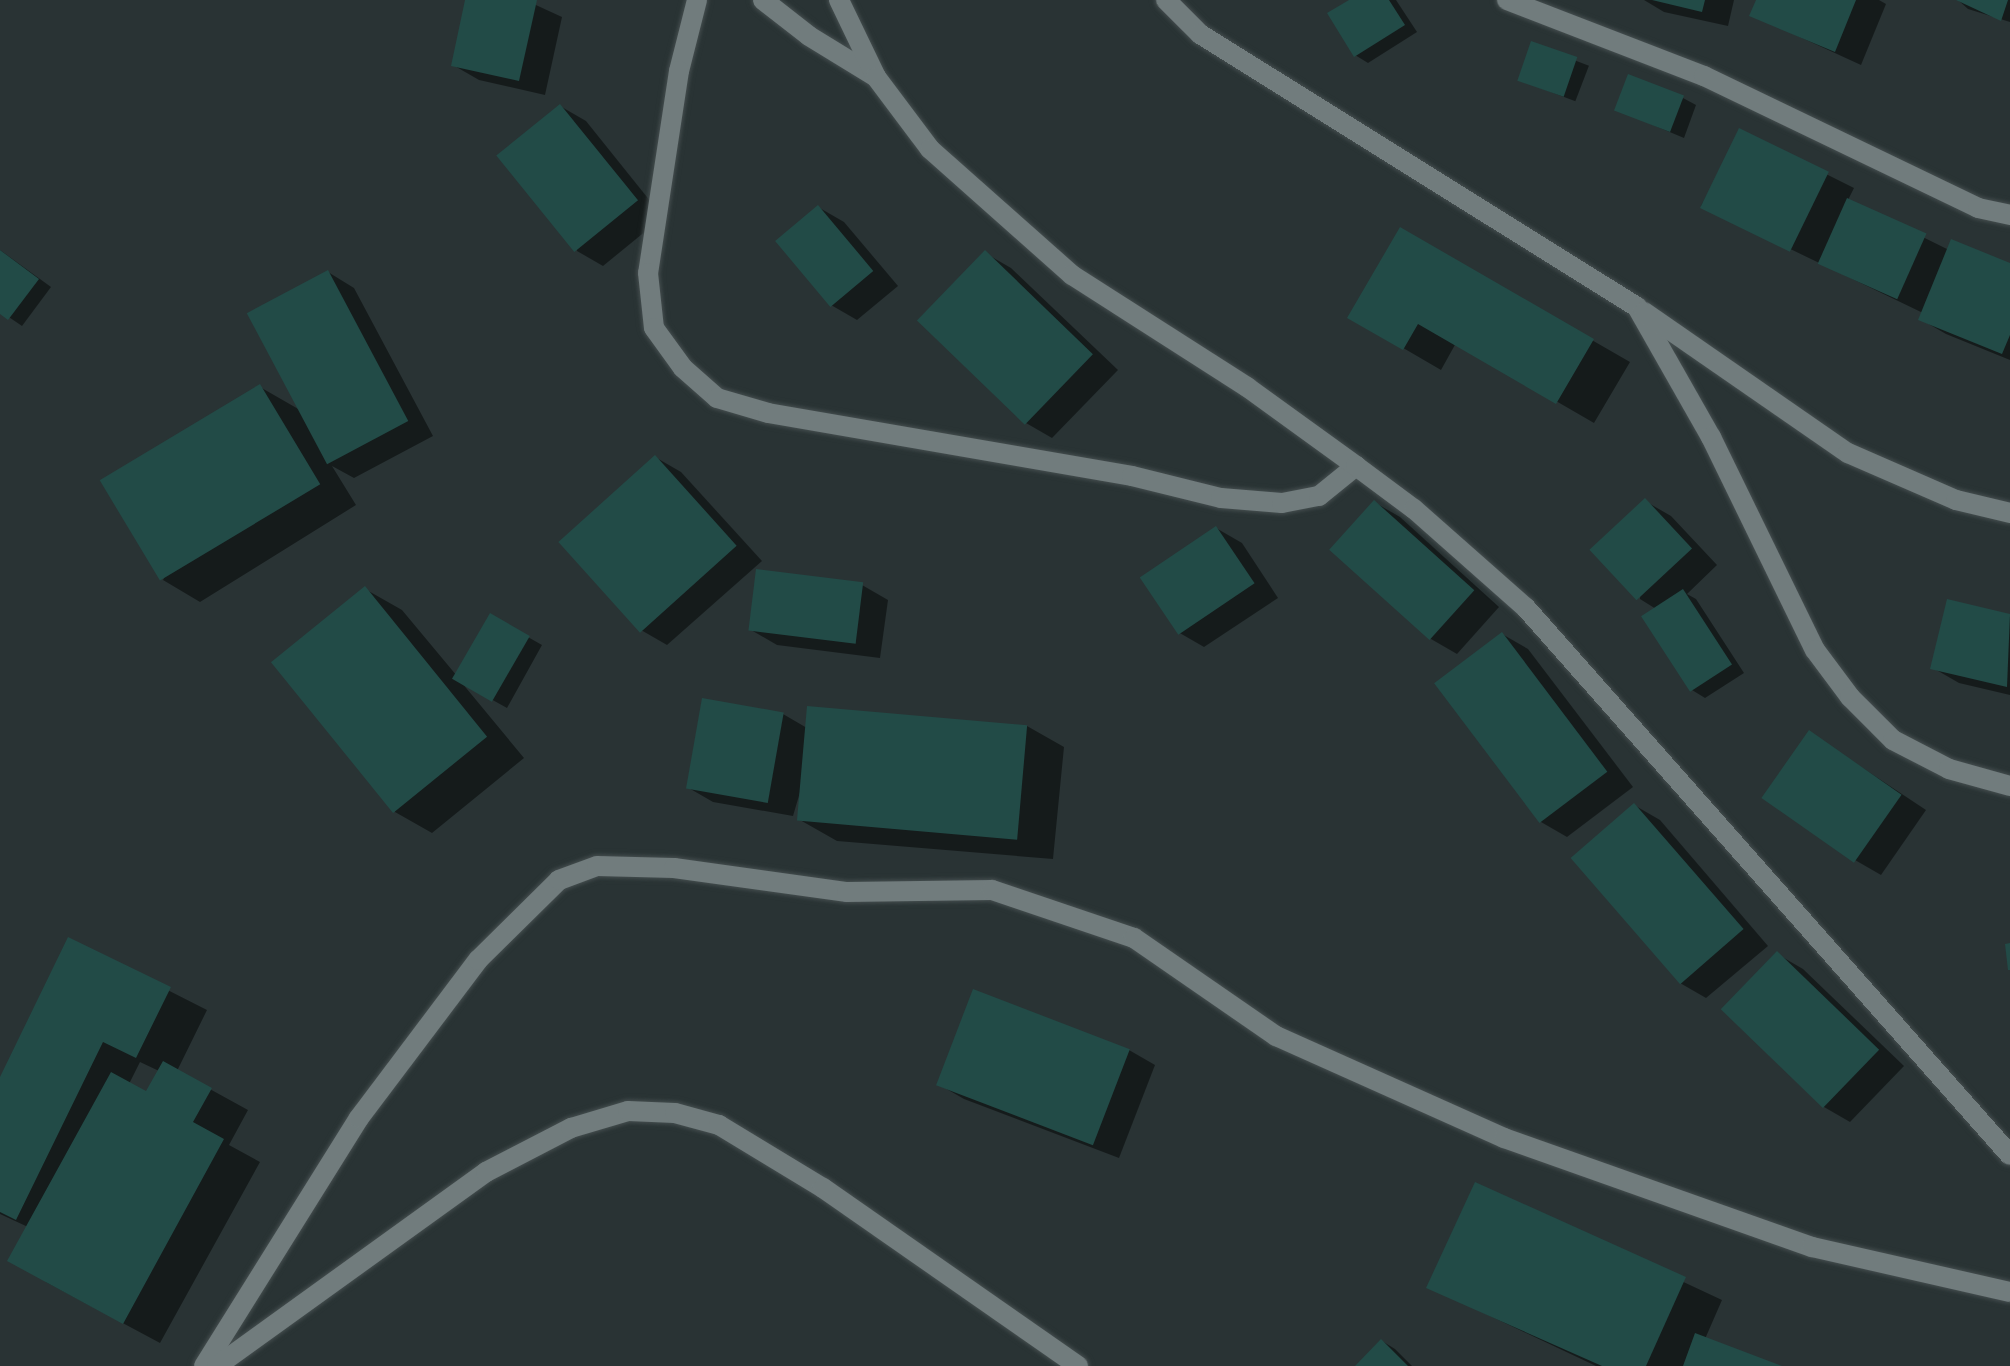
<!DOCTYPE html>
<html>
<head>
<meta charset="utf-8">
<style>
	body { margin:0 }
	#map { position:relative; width:2010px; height:1366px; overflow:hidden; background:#293334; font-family:Manrope,sans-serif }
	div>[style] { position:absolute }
	.shadow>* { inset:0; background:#0007; transform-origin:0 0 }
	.building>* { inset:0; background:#224b47; transform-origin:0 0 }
	.roads { filter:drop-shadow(0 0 2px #454e4f) drop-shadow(0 0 2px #454e4f) }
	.minor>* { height:20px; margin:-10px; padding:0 10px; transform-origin:10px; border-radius:10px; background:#717c7d }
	span { translate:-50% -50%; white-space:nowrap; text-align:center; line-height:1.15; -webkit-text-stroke:7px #293334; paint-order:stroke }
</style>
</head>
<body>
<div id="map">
	<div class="shadow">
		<i style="clip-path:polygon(467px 0,525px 0,562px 17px,545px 95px,479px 80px,453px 65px)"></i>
		<i style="clip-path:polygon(1353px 0,1396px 0,1417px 32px,1368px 63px,1355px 55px)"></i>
		<i style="clip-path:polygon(1644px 0,1734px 0,1728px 26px,1664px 12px)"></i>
		<i style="clip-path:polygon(1758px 0,1879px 0,1886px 4px,1861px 65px,1752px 15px)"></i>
		<i style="clip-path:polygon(1958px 0,2010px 0,2010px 22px,1968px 9px)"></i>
		<i style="left:1532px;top:44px;width:61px;height:38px;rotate:21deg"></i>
		<i style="clip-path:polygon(1683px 98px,1696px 105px,1684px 138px,1617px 110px)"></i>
		<i style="clip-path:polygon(560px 106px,586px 121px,663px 217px,603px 266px,577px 251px)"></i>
		<i style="clip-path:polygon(1740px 131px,1854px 188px,1848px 200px,1949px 250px,2010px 266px,2010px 360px,1946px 334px,1920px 319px,1923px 313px,1701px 206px)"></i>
		<i style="clip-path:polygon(818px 207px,844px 222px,898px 286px,857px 320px,831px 305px)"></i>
		<i style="clip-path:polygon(1401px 230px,1630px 362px,1594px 423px,1456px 343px,1441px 370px,1350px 317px)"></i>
		<i style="clip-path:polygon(0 250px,51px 287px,22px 326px,0 311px)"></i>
		<i style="clip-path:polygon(985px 253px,1011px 268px,1118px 370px,1052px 438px,1026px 423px)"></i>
		<i style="clip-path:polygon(328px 272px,354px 288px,433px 436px,354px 478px,332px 466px,356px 505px,200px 602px,163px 580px,260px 387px,300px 410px)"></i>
		<i style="clip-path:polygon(655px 457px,681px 472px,762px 561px,667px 645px,641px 630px)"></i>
		<i style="clip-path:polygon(1645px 501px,1671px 516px,1717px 565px,1687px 594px,1696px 599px,1744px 673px,1705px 698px,1692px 690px,1656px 609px,1640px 599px)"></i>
		<i style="clip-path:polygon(1374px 502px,1400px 517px,1499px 607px,1457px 654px,1431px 639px,1332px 549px)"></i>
		<i style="clip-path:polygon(1216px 528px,1242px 543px,1278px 598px,1204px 647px,1178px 632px)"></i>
		<i style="clip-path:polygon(862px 585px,888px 600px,880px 658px,777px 645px,751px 630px)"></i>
		<i style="clip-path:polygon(365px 589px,402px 610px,457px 676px,491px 616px,542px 645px,507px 708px,462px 683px,524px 758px,432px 833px,395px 812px)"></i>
		<i style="clip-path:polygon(1949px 602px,2010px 617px,2010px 695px,1959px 683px,1933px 668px)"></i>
		<i style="clip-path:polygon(1502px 634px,1528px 649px,1633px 787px,1567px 837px,1541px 822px)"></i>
		<i style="clip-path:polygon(783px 714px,807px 728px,1027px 726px,1064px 747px,1053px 859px,837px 841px,800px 820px,803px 782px,793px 816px,713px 802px,687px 787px)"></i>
		<i style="clip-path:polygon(1810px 733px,1926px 810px,1881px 875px,1855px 860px)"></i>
		<i style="clip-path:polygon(1634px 805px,1660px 820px,1768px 946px,1706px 998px,1680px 983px)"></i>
		<i style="clip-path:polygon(evenodd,69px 940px,207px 1010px,177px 1071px,248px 1110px,229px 1145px,260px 1162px,160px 1343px,46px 1282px,28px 1227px,0 1214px,0 1082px,69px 940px,140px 1062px,159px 1071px,147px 1094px,129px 1084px,140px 1062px)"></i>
		<i style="clip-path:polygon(1777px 954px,1803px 969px,1904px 1066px,1850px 1122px,1824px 1107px)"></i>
		<i style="clip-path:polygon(1129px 1050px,1155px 1065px,1119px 1158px,964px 1099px,938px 1084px)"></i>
		<i style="clip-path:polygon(1476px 1185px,1722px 1300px,1705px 1339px,1777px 1366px,1596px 1366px,1429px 1287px)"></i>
		<i style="clip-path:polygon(1382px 1341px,1395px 1349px,1412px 1366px,1358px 1366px)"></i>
	</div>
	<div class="building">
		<i style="clip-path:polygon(465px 0,537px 0,519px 81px,451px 66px)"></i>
		<i style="clip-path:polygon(1349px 0,1389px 0,1405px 25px,1354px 57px,1327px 13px)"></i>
		<i style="clip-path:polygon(1652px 0,1705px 0,1702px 12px)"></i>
		<i style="clip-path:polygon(1756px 0,1856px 0,1835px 52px,1749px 16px)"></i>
		<i style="clip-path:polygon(1956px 0,2008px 0,2001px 21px)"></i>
		<i style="left:1531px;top:41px;width:49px;height:42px;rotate:19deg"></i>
		<i style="left:1628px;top:74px;width:60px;height:39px;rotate:21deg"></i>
		<i style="left:560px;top:104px;width:124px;height:82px;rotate:51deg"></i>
		<i style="left:1739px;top:128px;width:100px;height:89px;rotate:26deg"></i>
		<i style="left:1847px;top:198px;width:87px;height:72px;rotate:24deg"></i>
		<i style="left:818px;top:205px;width:86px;height:56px;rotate:50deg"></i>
		<i style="clip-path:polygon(1400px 227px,1594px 339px,1556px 404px,1418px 324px,1403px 350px,1347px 318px)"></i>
		<i style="clip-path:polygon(1951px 239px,2010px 263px,2010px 335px,2002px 354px,1918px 320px)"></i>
		<i style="clip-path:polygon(0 250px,39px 279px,8px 320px,0 314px)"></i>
		<i style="left:985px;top:250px;width:150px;height:98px;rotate:44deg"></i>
		<i style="left:328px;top:270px;width:171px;height:92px;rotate:62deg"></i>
		<i style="left:260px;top:384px;width:117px;height:187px;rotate:59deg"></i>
		<i style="left:655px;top:455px;width:122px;height:130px;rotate:48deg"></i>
		<i style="left:1645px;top:498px;width:69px;height:76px;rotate:47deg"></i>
		<i style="left:1374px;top:500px;width:135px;height:67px;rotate:42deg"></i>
		<i style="left:1216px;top:526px;width:69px;height:92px;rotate:56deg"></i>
		<i style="left:756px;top:569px;width:108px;height:62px;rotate:7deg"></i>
		<i style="left:365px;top:586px;width:194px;height:121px;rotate:51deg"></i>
		<i style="left:1683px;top:589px;width:90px;height:50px;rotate:57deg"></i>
		<i style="clip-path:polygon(1947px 599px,2010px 614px,2007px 687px,1930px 669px)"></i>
		<i style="left:490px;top:613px;width:46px;height:76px;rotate:30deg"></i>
		<i style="left:1502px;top:632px;width:175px;height:85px;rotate:53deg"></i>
		<i style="left:702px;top:698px;width:83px;height:92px;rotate:10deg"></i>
		<i style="left:807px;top:706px;width:221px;height:115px;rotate:5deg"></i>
		<i style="left:1809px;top:730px;width:113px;height:83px;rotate:35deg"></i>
		<i style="left:1634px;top:803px;width:167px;height:84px;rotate:49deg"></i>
		<i style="clip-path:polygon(68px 937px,171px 987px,136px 1058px,103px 1042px,16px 1220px,0 1212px,0 1077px)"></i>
		<i style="clip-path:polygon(2010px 943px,2010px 970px,2008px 970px,2005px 944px)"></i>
		<i style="left:1777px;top:951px;width:142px;height:81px;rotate:44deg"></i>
		<i style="left:973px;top:989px;width:168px;height:103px;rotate:21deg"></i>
		<i style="clip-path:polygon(163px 1061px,212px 1088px,193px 1122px,224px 1139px,123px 1324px,7px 1261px,111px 1072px,146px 1091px)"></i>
		<i style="clip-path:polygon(1475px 1182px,1686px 1277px,1646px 1366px,1602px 1366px,1426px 1288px)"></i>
		<i style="clip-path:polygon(1695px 1333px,1782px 1366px,1683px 1366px)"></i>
		<i style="clip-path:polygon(1381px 1339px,1408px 1366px,1355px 1366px)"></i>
	</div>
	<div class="roads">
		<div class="minor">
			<i style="left:697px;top:0;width:73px;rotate:104.2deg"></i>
			<i style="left:679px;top:71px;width:204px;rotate:98.7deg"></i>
			<i style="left:648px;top:273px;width:55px;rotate:83.8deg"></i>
			<i style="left:654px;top:328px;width:49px;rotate:54.1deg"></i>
			<i style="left:683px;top:368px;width:45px;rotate:41.4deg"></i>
			<i style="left:717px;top:398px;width:53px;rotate:16.4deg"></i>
			<i style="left:768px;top:413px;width:369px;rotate:9.8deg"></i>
			<i style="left:1132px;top:476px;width:92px;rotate:13.9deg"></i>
			<i style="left:1221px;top:498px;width:61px;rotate:4.7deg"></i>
			<i style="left:1282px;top:503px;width:38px;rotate:-11deg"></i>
			<i style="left:1319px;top:496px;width:48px;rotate:-39deg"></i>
			<i style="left:763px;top:0;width:58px;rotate:38deg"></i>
			<i style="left:809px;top:36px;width:79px;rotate:31.5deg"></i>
			<i style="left:839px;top:0;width:85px;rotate:64.3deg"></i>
			<i style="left:876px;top:77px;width:90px;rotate:53.1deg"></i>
			<i style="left:930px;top:149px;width:190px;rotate:41.6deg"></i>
			<i style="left:1072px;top:275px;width:208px;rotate:32.6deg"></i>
			<i style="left:1247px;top:387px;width:135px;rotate:35.9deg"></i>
			<i style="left:1356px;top:466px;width:72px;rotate:36.6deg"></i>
			<i style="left:1414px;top:509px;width:149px;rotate:41.5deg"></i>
			<i style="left:1526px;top:608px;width:730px;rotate:48.5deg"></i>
			<i style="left:1166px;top:0;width:48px;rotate:45deg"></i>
			<i style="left:1200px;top:34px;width:515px;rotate:31.99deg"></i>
			<i style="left:1637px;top:307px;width:150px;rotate:60.4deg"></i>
			<i style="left:1711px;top:437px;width:237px;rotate:64deg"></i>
			<i style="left:1815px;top:650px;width:59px;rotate:53.3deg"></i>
			<i style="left:1850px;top:697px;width:61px;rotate:45deg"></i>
			<i style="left:1893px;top:740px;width:63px;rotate:27.4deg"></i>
			<i style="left:1949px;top:769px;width:63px;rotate:15.6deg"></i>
			<i style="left:1507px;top:0;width:211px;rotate:21.1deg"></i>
			<i style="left:1704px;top:76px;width:304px;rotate:25.7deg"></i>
			<i style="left:1978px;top:208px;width:33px;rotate:12deg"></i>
			<i style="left:1644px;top:312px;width:248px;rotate:34.7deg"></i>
			<i style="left:1848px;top:453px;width:118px;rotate:23.5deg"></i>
			<i style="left:1956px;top:500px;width:56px;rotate:13.5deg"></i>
			<i style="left:204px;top:1366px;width:292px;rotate:-58deg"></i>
			<i style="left:359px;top:1118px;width:198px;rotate:-53deg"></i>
			<i style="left:478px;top:960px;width:114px;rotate:-44.6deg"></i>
			<i style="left:559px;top:880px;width:40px;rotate:-20.2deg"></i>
			<i style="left:597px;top:866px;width:77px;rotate:1.5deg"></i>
			<i style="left:674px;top:868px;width:175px;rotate:7.9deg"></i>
			<i style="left:847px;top:892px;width:145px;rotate:-0.8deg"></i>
			<i style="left:992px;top:890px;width:150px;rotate:18.7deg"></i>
			<i style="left:1134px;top:938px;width:173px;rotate:34.6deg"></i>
			<i style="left:1276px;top:1036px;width:250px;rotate:24.1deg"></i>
			<i style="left:1504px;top:1138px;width:327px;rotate:19.5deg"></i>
			<i style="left:1812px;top:1247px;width:203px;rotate:12.8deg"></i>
			<i style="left:217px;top:1366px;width:332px;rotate:-35.8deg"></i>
			<i style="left:486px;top:1172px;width:96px;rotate:-27.4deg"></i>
			<i style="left:571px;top:1128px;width:59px;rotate:-16.6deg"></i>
			<i style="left:628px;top:1111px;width:47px;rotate:2.4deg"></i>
			<i style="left:675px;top:1113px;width:46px;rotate:15.3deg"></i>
			<i style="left:719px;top:1125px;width:122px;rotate:31.2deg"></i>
			<i style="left:823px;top:1188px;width:311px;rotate:34.9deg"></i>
		</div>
	</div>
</div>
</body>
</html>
